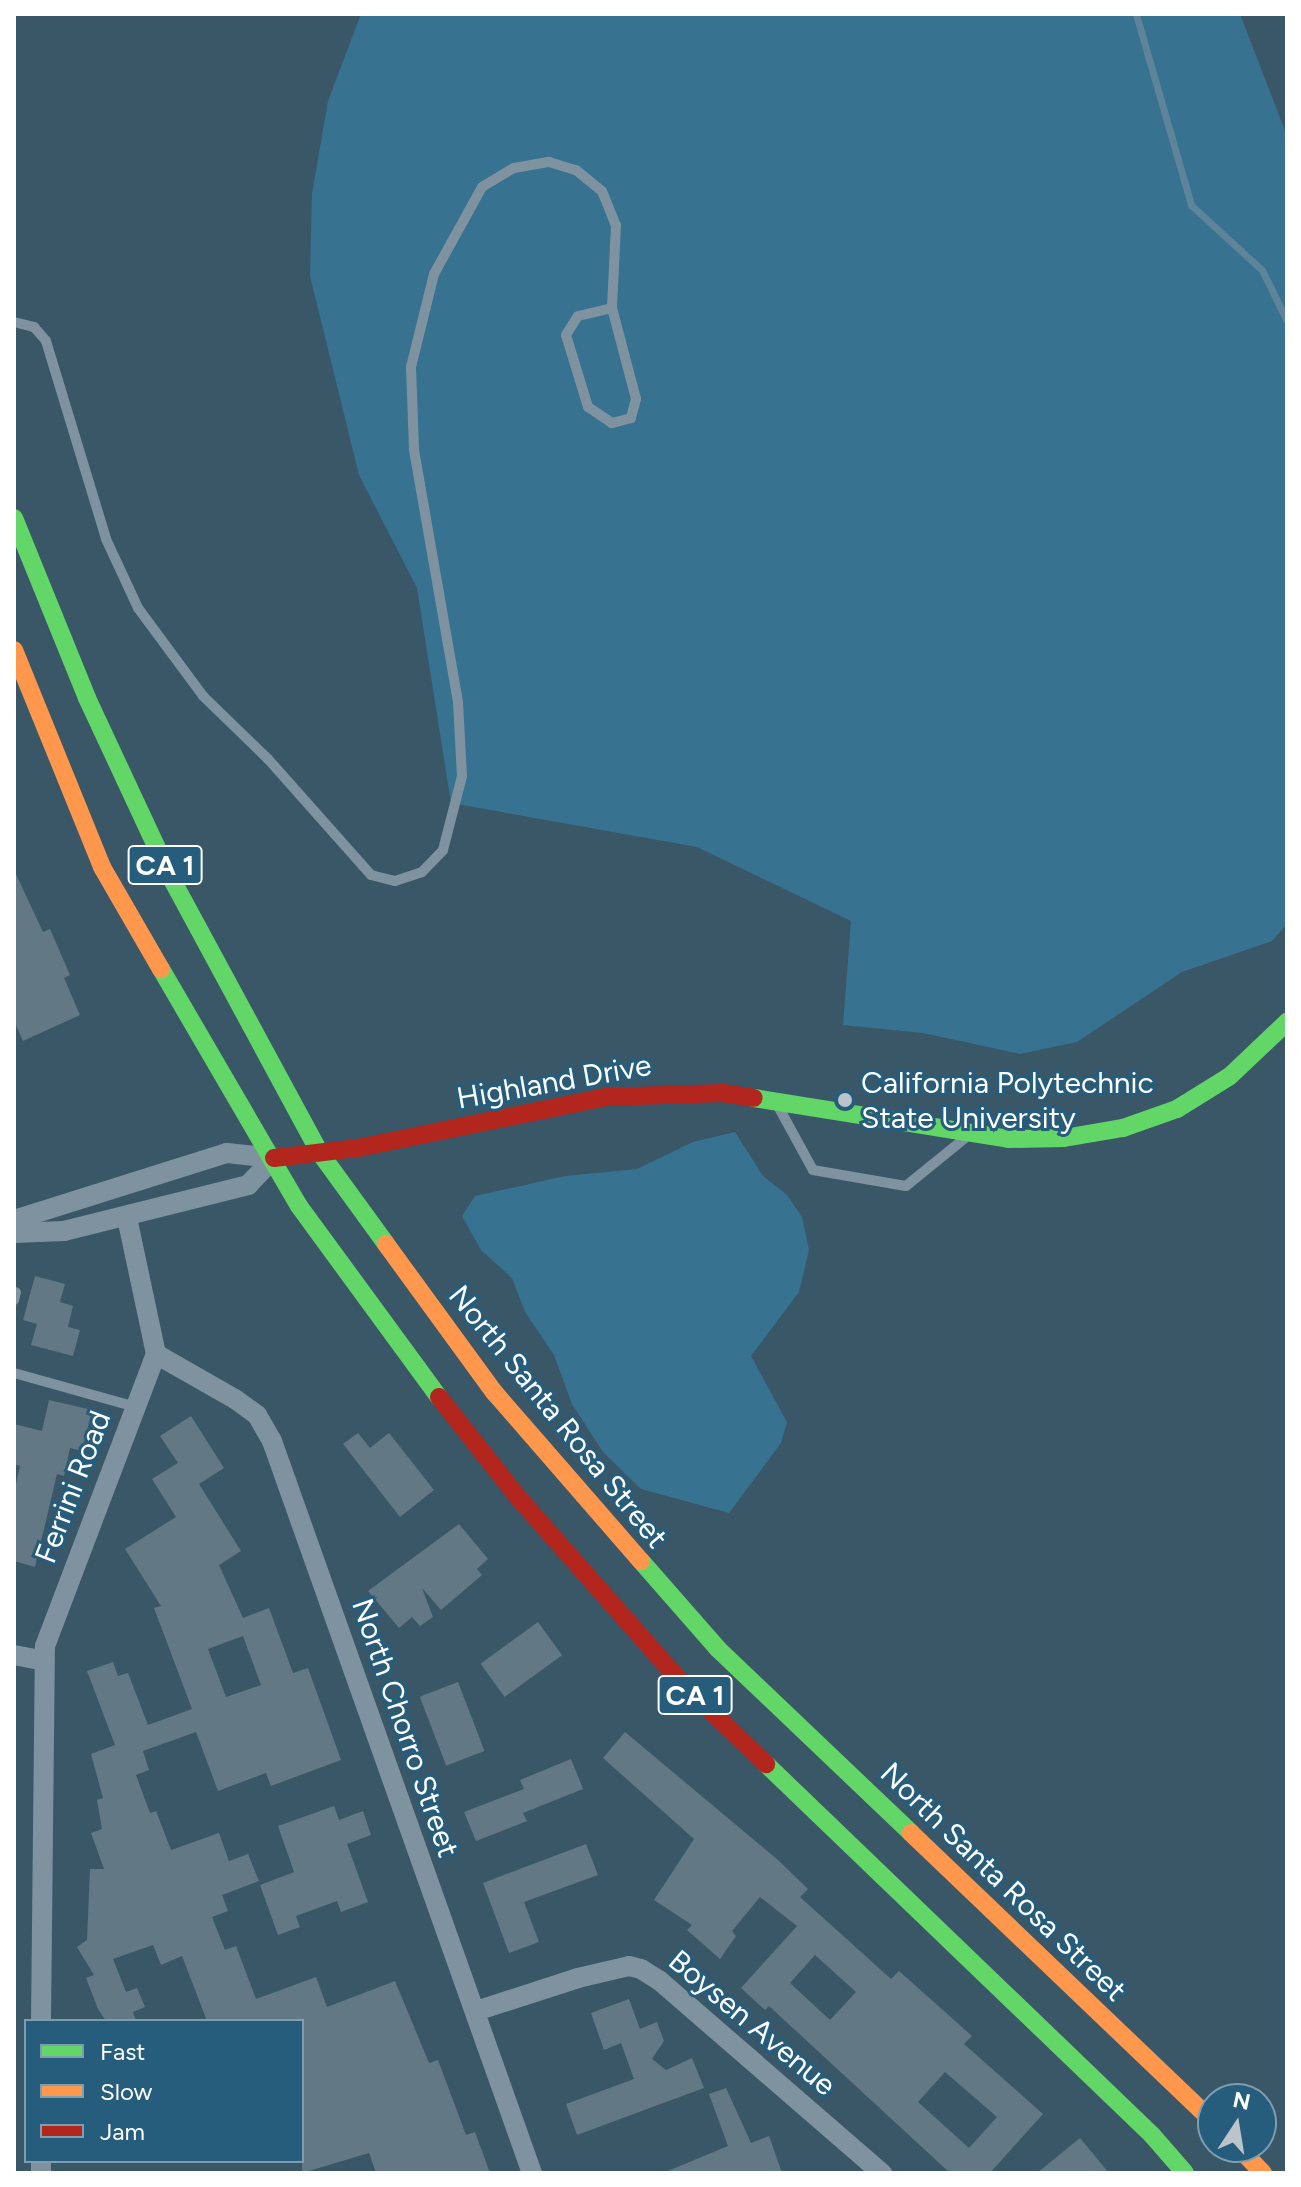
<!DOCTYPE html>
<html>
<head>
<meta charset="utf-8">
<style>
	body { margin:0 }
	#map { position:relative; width:1301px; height:2187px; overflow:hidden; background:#3a5768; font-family:Figtree,sans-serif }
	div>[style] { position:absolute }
	.green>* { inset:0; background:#377291 }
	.stream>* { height:7px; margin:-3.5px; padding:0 3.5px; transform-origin:3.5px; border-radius:3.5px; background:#5d8499 }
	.building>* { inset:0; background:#627884; transform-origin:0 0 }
	.lane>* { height:10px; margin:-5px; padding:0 5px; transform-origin:5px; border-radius:5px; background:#7e939f }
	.street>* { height:20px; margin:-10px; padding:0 10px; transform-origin:10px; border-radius:10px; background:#7e939f }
	.fast>* { height:18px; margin:-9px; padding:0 9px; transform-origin:9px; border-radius:9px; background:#63d668 }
	.slow>* { height:18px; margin:-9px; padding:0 9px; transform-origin:9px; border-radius:9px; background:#ff974d }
	.jam>* { height:18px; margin:-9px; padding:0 9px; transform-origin:9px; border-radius:9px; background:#b3261e }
	.dots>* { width:22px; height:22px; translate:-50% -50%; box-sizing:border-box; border:4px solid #265d7c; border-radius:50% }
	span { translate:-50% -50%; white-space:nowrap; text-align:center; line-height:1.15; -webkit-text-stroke:6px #265d7c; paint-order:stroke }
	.shield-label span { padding:2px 6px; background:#265d7c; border:2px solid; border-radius:6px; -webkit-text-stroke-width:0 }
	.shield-label { font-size:28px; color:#fff; font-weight:700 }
	.street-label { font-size:30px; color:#fff }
	.poi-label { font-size:30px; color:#fff }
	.left { translate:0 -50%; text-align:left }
	.frame { position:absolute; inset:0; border:16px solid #fff; pointer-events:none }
	.legend { position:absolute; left:24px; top:2019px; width:280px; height:144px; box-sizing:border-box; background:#265d7c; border:2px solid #7d9eb0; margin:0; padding:10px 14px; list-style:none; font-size:24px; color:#fff }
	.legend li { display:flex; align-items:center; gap:16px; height:40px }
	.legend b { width:40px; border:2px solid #7d9eb0 }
	.north { position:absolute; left:1197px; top:2083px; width:80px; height:80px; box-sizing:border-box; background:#265d7c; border:2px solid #7d9eb0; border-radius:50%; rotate:12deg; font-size:22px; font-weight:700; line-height:32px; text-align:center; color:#fff }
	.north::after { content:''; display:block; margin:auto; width:28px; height:36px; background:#bac4ca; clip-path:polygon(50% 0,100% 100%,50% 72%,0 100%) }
</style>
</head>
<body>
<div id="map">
	<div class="green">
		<i style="clip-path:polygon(361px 14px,1240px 14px,1287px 136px,1287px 924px,1272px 941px,1182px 972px,1077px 1042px,1020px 1054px,923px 1033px,843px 1025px,851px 921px,697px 847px,451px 803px,417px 588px,359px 475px,310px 276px,312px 194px,328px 101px)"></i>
		<i style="clip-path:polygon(735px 1132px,763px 1176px,787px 1195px,802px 1217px,809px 1250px,799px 1292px,751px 1356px,787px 1422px,781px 1443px,729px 1513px,641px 1489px,603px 1452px,572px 1404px,554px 1355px,525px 1312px,512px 1278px,481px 1250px,462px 1216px,475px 1196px,565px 1176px,637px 1169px,693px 1142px)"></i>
	</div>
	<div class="stream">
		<i style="left:1136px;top:14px;width:199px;rotate:73.9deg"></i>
		<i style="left:1191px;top:205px;width:96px;rotate:42.5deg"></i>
		<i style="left:1262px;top:270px;width:57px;rotate:63.9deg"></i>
	</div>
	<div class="building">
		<i style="clip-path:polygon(14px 870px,43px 932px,50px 929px,70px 975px,64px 978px,80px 1015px,23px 1041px,14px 1021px)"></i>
		<i style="clip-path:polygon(35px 1276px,65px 1284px,60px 1302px,73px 1306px,68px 1327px,80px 1330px,73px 1356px,31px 1345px,37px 1324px,23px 1320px)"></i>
		<i style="clip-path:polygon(49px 1400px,92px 1410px,82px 1451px,70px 1448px,64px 1476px,57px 1474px,35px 1567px,14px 1561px,14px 1493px,20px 1466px,14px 1464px,14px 1424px,42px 1431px)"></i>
		<i style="clip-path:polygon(evenodd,191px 1416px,224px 1468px,199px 1484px,241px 1551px,219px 1565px,243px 1618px,269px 1608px,293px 1673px,308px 1668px,341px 1760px,271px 1786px,266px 1773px,218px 1791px,196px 1732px,143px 1751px,149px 1770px,136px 1775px,150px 1813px,156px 1811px,171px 1850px,219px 1833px,229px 1861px,248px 1854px,259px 1881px,222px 1895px,228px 1911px,212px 1917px,225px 1950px,236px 1946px,256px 1999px,316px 1977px,327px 2007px,395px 1981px,429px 2063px,438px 2060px,466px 2135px,475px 2132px,490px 2173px,376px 2173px,369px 2153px,302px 2173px,302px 2021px,207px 2021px,182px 1956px,161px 1965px,153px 1945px,113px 1959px,126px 1992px,137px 1988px,145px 2007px,133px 2012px,136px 2021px,106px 2021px,98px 2009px,86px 1978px,94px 1975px,77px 1947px,87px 1940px,90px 1869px,104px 1869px,91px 1833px,102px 1829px,97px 1800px,103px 1798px,91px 1754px,115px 1745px,87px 1671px,113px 1662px,118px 1676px,128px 1673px,148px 1725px,192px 1709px,154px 1608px,161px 1606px,125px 1549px,176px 1517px,152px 1479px,178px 1463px,160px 1436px,191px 1416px,243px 1636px,261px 1685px,226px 1697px,208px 1649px,243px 1636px)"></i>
		<i style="clip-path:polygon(358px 1433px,370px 1448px,389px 1433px,434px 1490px,400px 1517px,343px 1444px)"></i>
		<i style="clip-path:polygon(459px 1524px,488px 1559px,477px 1569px,482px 1575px,441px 1610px,422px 1588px,433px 1617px,420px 1626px,412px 1617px,399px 1628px,368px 1591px)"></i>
		<i style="left:538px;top:1622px;width:41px;height:71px;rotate:54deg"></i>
		<i style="left:458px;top:1682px;width:74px;height:41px;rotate:69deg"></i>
		<i style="clip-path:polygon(evenodd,625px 1732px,778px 1860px,808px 1889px,800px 1897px,891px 1979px,899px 1971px,972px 2036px,964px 2044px,1043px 2114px,990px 2173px,950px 2173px,769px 2006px,765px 2010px,741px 1988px,797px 1926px,760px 1897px,732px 1931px,736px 1936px,720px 1959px,687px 1930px,692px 1925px,654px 1900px,694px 1839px,603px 1758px,625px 1732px,815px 1955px,856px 1992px,830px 2020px,790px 1983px,815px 1955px,625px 1732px,945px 2072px,997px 2117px,969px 2148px,918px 2102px,945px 2072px)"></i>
		<i style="clip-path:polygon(571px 1759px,583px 1789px,523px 1813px,527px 1821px,476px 1841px,464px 1812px,524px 1789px,520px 1780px)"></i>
		<i style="clip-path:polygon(334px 1806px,339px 1820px,363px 1811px,371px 1835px,347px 1844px,368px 1902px,341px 1912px,337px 1901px,296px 1916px,300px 1927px,278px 1935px,260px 1885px,294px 1872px,278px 1826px)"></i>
		<i style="clip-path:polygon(586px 1844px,598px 1875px,524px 1902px,539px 1942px,509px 1953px,483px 1883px)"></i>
		<i style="clip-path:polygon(629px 1999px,640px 2029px,657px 2022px,664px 2041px,652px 2059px,666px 2070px,692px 2058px,704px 2088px,577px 2135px,566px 2104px,634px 2079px,621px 2043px,604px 2050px,591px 2013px)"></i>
		<i style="clip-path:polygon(726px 2088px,751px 2143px,769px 2136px,782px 2173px,663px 2173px,728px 2146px,709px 2094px)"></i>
		<i style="clip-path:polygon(1080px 2138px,1109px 2173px,1037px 2173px)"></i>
	</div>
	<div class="lane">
		<i style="left:14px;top:322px;width:21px;rotate:14deg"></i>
		<i style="left:34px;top:327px;width:18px;rotate:49deg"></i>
		<i style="left:46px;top:341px;width:207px;rotate:73.1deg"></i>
		<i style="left:106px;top:539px;width:76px;rotate:65.1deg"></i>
		<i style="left:138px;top:608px;width:109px;rotate:53.5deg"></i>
		<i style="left:203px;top:696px;width:91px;rotate:44.1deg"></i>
		<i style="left:268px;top:759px;width:155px;rotate:48.4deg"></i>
		<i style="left:371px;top:875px;width:25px;rotate:14deg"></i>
		<i style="left:395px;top:881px;width:28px;rotate:-18deg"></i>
		<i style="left:422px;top:872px;width:30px;rotate:-46deg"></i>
		<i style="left:443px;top:850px;width:76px;rotate:-75.6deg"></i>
		<i style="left:462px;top:776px;width:74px;rotate:-93.1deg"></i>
		<i style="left:458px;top:702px;width:257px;rotate:-99.9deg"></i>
		<i style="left:414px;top:449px;width:82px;rotate:-92.1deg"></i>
		<i style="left:411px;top:367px;width:96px;rotate:-76.1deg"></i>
		<i style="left:434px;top:274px;width:99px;rotate:-61.1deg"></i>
		<i style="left:482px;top:187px;width:37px;rotate:-31deg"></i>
		<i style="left:514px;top:168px;width:36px;rotate:-10deg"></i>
		<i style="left:549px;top:162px;width:28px;rotate:17deg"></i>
		<i style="left:576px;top:170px;width:33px;rotate:39deg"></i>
		<i style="left:602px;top:191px;width:37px;rotate:68deg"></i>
		<i style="left:616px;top:225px;width:83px;rotate:92.8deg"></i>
		<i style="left:612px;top:308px;width:94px;rotate:75.2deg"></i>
		<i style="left:636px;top:399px;width:20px;rotate:105deg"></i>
		<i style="left:631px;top:418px;width:20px;rotate:165deg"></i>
		<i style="left:612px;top:423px;width:29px;rotate:-146deg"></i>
		<i style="left:588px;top:407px;width:75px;rotate:-107deg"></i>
		<i style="left:566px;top:335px;width:22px;rotate:-58deg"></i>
		<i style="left:578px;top:316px;width:35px;rotate:-13deg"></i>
		<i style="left:778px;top:1106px;width:73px;rotate:61.3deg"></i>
		<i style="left:813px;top:1170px;width:94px;rotate:9.8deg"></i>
		<i style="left:906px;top:1186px;width:76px;rotate:-39.1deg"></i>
		<i style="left:14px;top:1300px;width:8px;rotate:-76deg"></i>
		<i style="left:14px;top:1373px;width:127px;rotate:15.6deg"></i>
	</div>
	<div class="street">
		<i style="left:14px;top:1220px;width:223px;rotate:-17.5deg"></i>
		<i style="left:227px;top:1153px;width:47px;rotate:6.1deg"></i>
		<i style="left:14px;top:1233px;width:50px;rotate:-2.3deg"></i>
		<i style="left:64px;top:1231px;width:190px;rotate:-14deg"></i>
		<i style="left:248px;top:1185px;width:37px;rotate:-46deg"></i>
		<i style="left:156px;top:1354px;width:91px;rotate:29.7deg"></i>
		<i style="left:235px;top:1399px;width:27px;rotate:36deg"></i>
		<i style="left:257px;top:1415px;width:30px;rotate:60deg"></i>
		<i style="left:272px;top:1441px;width:777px;rotate:70.45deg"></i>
		<i style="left:14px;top:1655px;width:31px;rotate:11deg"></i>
		<i style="left:476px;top:2011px;width:107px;rotate:-17.9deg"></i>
		<i style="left:578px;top:1978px;width:52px;rotate:-13.2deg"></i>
		<i style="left:629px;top:1966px;width:12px;rotate:14deg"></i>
		<i style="left:641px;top:1969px;width:22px;rotate:32deg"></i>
		<i style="left:660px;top:1981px;width:294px;rotate:40.9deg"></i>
		<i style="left:41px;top:2021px;width:375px;rotate:-89.4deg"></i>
		<i style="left:45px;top:1646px;width:312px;rotate:-69.2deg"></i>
		<i style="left:156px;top:1354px;width:140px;rotate:-102deg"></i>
		<i style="left:41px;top:2161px;width:12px;rotate:90deg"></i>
	</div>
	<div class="fast">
		<i style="left:14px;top:518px;width:194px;rotate:67.9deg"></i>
		<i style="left:87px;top:698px;width:194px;rotate:65deg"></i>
		<i style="left:169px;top:874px;width:317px;rotate:61.6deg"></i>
		<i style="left:320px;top:1153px;width:112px;rotate:54deg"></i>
		<i style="left:161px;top:969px;width:274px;rotate:59.8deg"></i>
		<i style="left:299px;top:1206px;width:237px;rotate:53.8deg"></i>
		<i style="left:754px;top:1098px;width:258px;rotate:9.1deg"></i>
		<i style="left:1009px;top:1139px;width:55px;rotate:-1deg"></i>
		<i style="left:1064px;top:1138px;width:60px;rotate:-9.6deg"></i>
		<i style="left:1123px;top:1128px;width:57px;rotate:-19.4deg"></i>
		<i style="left:1177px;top:1109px;width:62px;rotate:-31.9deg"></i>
		<i style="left:1230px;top:1076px;width:79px;rotate:-43.5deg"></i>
		<i style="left:641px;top:1561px;width:117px;rotate:48.8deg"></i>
		<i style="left:718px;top:1649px;width:267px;rotate:43.6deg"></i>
		<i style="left:766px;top:1764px;width:535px;rotate:43.86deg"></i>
		<i style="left:1152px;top:2135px;width:50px;rotate:49deg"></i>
	</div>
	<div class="slow">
		<i style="left:14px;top:650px;width:234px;rotate:67.9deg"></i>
		<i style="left:102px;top:867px;width:118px;rotate:60deg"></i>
		<i style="left:386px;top:1244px;width:183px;rotate:53.9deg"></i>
		<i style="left:494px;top:1392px;width:224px;rotate:49deg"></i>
		<i style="left:911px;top:1833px;width:418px;rotate:43.7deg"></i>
		<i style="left:1238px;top:2147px;width:36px;rotate:46deg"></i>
	</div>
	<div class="jam">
		<i style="left:274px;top:1158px;width:85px;rotate:-6.8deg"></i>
		<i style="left:358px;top:1148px;width:254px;rotate:-11.6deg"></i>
		<i style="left:607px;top:1097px;width:116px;rotate:-2deg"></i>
		<i style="left:723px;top:1093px;width:31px;rotate:9deg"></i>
		<i style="left:439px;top:1397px;width:125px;rotate:51.8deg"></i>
		<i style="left:516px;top:1495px;width:251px;rotate:48.6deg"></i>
		<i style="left:682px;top:1683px;width:117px;rotate:44deg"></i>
	</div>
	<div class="dots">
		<i style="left:845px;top:1100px;background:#bac4ca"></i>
	</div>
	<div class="shield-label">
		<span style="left:165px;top:865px">CA 1</span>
		<span style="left:695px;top:1695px">CA 1</span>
	</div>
	<div class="street-label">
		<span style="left:554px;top:1082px;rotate:-10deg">Highland Drive</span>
		<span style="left:558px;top:1417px;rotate:51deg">North Santa Rosa Street</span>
		<span style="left:73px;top:1487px;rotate:-69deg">Ferrini Road</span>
		<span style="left:405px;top:1728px;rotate:71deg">North Chorro Street</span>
		<span style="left:1003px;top:1882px;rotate:44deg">North Santa Rosa Street</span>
		<span style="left:752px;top:2023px;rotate:40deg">Boysen Avenue</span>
	</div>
	<div class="poi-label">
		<span class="left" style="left:861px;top:1100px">California Polytechnic<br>State University</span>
	</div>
	<div class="frame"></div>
	<ul class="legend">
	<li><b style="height:10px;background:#63d668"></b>Fast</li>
	<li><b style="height:10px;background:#ff974d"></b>Slow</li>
	<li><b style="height:10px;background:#b3261e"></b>Jam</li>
	</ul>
	<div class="north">N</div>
</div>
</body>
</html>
